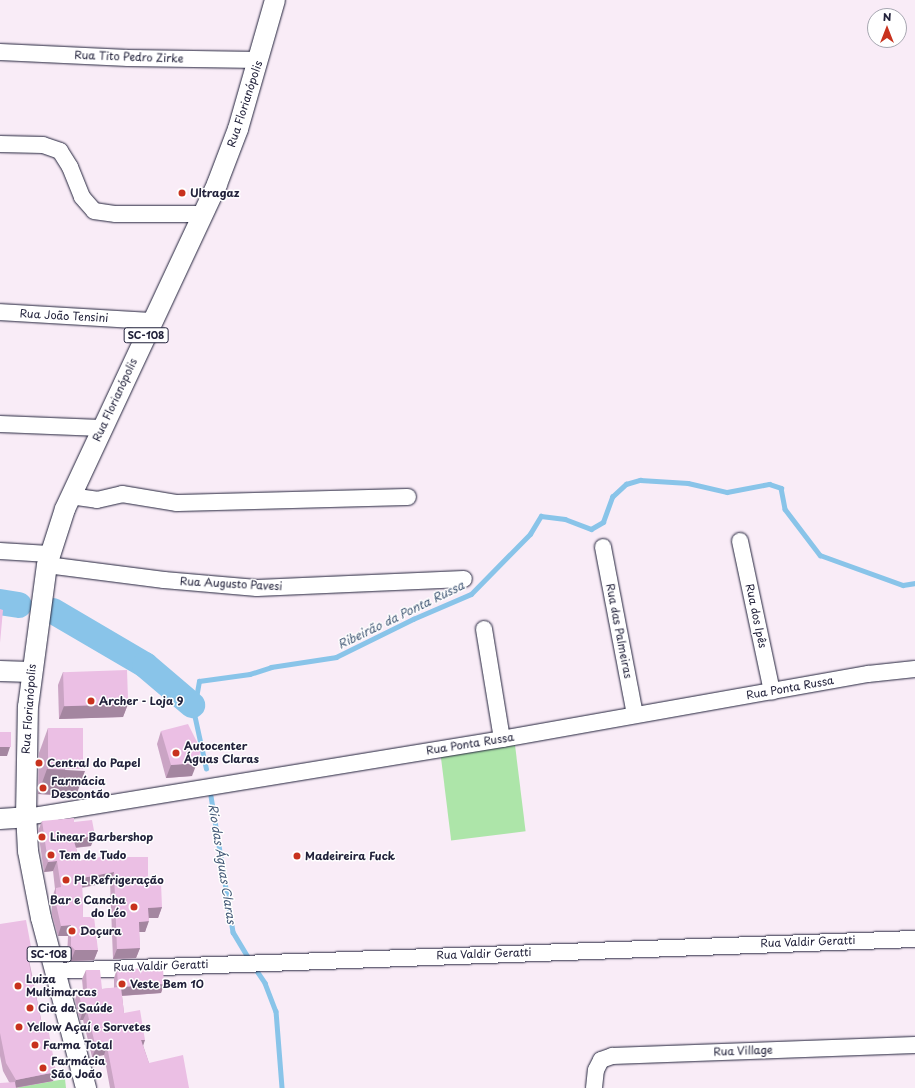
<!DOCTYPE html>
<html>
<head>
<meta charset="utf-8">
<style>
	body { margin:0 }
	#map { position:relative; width:915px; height:1088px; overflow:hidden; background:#f9ecf7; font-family:"Playpen Sans",sans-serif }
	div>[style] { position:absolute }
	.green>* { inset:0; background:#ade5a9; transform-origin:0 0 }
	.stream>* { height:4.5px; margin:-2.25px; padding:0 2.25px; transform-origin:2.25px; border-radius:2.25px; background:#89c4e9 }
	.river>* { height:26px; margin:-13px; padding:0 13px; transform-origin:13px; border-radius:13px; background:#89c4e9 }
	.roads { filter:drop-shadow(0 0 1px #22223b) drop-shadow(0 0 1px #22223b) }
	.minor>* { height:16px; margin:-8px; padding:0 8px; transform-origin:8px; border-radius:8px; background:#fff }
	.major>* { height:20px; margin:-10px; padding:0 10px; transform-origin:10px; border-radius:10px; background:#fff }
	.wall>* { inset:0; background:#caa4c4 }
	.shaded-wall>* { inset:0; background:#a486a0 }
	.building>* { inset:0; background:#ebbfe4; transform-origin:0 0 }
	.dots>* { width:11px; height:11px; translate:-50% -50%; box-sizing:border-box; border:2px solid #fff; border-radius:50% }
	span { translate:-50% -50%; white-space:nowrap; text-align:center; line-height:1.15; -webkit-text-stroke:3px #fff; paint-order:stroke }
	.shield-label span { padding:1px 3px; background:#fff; border:1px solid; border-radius:3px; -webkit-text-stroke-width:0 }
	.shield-label { font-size:10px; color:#22223b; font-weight:700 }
	.street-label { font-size:11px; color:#22223b }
	.poi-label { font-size:11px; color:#22223b; font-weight:700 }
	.left { translate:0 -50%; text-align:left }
	.right { translate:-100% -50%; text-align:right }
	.water-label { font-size:12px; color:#465b78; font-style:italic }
	.north { position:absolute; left:867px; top:8px; width:40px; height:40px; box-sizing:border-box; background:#fff; border:1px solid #a7a7b1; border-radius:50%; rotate:0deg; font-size:11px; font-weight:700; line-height:16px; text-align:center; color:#22223b }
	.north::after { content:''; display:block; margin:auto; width:14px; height:18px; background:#c8321e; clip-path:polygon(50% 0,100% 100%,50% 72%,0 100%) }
</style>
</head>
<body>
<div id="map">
	<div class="green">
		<i style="left:515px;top:745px;width:87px;height:75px;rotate:83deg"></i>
		<i style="clip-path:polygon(65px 1079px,66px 1088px,14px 1088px)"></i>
	</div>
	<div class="stream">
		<i style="left:206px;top:769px;width:66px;rotate:-102.3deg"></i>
		<i style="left:192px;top:705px;width:8px;rotate:-60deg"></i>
		<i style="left:196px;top:698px;width:17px;rotate:-80deg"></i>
		<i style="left:199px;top:681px;width:51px;rotate:-7.8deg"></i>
		<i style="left:250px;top:674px;width:22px;rotate:-18deg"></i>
		<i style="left:271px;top:667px;width:66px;rotate:-8.7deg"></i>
		<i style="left:336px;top:657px;width:86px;rotate:-26.3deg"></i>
		<i style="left:413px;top:619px;width:63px;rotate:-23.3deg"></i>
		<i style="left:471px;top:594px;width:84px;rotate:-45.5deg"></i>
		<i style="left:530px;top:534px;width:21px;rotate:-59deg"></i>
		<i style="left:541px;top:516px;width:24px;rotate:7deg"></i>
		<i style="left:565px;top:519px;width:28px;rotate:21deg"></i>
		<i style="left:591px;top:529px;width:14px;rotate:-30deg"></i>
		<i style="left:603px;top:522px;width:27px;rotate:-70deg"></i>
		<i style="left:612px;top:497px;width:19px;rotate:-43deg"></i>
		<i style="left:626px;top:484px;width:15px;rotate:-16deg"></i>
		<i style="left:640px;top:480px;width:48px;rotate:3.6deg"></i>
		<i style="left:688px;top:483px;width:40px;rotate:13deg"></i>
		<i style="left:727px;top:492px;width:43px;rotate:-10.8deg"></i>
		<i style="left:769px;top:484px;width:13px;rotate:18deg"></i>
		<i style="left:781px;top:488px;width:21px;rotate:79deg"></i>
		<i style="left:785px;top:509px;width:58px;rotate:52.7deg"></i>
		<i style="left:820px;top:555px;width:88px;rotate:19.9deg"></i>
		<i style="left:903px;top:585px;width:12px;rotate:-9deg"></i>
		<i style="left:211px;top:796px;width:138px;rotate:80.8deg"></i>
		<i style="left:233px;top:932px;width:33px;rotate:59deg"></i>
		<i style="left:255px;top:968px;width:18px;rotate:56deg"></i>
		<i style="left:265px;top:983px;width:30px;rotate:69deg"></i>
		<i style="left:276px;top:1011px;width:77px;rotate:85.5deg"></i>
	</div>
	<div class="river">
		<i style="left:0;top:602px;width:19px;rotate:9deg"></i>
		<i style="left:53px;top:611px;width:107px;rotate:30.4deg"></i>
		<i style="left:145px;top:665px;width:62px;rotate:40.4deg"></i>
	</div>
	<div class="roads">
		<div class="minor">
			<i style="left:0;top:52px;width:128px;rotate:2.7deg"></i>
			<i style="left:128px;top:58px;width:131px;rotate:0.9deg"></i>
			<i style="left:0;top:144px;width:43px;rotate:1.3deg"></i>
			<i style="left:43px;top:145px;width:18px;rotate:19deg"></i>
			<i style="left:60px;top:151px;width:19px;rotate:58deg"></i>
			<i style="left:70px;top:167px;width:32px;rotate:68deg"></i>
			<i style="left:82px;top:197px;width:18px;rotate:49deg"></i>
			<i style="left:94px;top:211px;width:22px;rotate:8deg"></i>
			<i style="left:116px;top:214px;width:87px"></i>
			<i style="left:0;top:312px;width:152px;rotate:3.4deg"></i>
			<i style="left:0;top:424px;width:101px;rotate:2.3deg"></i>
			<i style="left:70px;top:496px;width:27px;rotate:8deg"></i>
			<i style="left:97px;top:500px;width:26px;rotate:-13deg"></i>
			<i style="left:122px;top:494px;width:56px;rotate:9.3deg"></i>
			<i style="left:177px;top:503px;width:231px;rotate:-1.5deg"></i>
			<i style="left:740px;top:541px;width:154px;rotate:78deg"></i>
			<i style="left:603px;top:547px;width:170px;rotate:79.2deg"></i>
			<i style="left:0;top:551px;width:49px;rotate:3.5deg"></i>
			<i style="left:47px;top:565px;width:118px;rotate:7.3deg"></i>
			<i style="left:164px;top:580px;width:93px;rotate:4.9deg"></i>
			<i style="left:257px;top:588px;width:207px;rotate:-2.5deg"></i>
			<i style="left:484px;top:629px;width:111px;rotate:80.7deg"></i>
			<i style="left:26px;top:817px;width:482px;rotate:-9.3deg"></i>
			<i style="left:502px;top:739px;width:372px;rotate:-10.1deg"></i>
			<i style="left:868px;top:674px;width:47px;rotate:-6.1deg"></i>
			<i style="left:54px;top:971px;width:862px;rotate:-2.13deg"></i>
			<i style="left:594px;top:1088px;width:18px;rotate:-84deg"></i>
			<i style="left:596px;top:1070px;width:11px;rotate:-63deg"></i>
			<i style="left:601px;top:1060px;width:12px;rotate:-20deg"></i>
			<i style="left:612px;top:1056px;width:303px;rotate:-2.1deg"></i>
		</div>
		<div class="major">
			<i style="left:0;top:671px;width:31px;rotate:2deg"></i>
			<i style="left:0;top:819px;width:26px;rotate:-4deg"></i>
			<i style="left:86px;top:1088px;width:176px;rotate:-104.8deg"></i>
			<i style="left:41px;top:918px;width:68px;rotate:-101deg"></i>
			<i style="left:28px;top:851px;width:34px;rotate:-93deg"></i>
			<i style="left:26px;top:817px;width:110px;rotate:-89deg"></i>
			<i style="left:28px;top:707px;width:143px;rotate:-82.4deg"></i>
			<i style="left:47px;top:565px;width:59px;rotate:-72.2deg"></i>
			<i style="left:65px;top:509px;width:359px;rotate:-64.9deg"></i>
			<i style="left:217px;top:184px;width:59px;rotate:-69.1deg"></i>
			<i style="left:238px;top:129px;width:134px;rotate:-74deg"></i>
		</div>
	</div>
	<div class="wall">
		<i style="clip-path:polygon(63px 672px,128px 704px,123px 717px,59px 719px,58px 685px)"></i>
		<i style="clip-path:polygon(48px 728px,76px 796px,38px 794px,39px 753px)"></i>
		<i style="clip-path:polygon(161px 731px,192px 776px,166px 778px,157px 744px)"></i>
		<i style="clip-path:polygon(42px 821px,74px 822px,91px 846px,76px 848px,80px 861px,117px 857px,148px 884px,162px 907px,158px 918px,149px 918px,145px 932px,139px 932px,140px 948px,136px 958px,113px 959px,110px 882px,82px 888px,83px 917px,98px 950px,94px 960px,71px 961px,67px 957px,68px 936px,58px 936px,52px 915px,52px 898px,55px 889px,53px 871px,44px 872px,38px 831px)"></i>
		<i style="clip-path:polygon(0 924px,29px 960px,42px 1024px,56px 1072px,53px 1081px,16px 1088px,9px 1082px,3px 1071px,0 1056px)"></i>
		<i style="clip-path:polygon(117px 969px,164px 984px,161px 993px,122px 996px,124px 1013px,143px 1045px,149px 1063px,189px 1088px,110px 1088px,104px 1055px,92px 1057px,83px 1020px,80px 1020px,75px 1000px,78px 991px,83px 990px,82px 979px,86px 970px,102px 989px,114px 988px,114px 978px)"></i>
	</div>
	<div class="shaded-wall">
		<i style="clip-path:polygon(128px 704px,123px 717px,59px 719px,64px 706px)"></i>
		<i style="clip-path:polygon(0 747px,10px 747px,7px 756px,0 756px)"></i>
		<i style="clip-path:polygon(197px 763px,192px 776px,166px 778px,171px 765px)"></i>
		<i style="clip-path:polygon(47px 769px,85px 771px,76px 796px,38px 794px)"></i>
		<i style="clip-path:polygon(95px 836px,91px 846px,70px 848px,73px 838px)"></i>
		<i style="clip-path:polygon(57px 861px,53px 871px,44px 872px,48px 862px)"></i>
		<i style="clip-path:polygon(114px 872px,110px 882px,78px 888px,82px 878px)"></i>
		<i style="clip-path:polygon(162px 907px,158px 918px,145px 918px,148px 908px)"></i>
		<i style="clip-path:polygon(149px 921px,145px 932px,135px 932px,139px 922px)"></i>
		<i style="clip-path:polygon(71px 925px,68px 936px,58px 936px,61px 926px)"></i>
		<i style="clip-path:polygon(140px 948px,136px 958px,113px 959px,117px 949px)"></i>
		<i style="clip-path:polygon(75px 950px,98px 950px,94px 960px,71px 961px)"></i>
		<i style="clip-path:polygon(32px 952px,29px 961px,27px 953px)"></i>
		<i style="clip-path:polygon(164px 984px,161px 993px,118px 996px,121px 987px)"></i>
		<i style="clip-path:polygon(83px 1011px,87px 1011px,83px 1020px,80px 1020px)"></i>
		<i style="clip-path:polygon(141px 1040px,145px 1040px,142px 1049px)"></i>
		<i style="clip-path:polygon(107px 1046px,104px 1055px,92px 1057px,96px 1048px)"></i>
		<i style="clip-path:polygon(56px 1072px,53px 1081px,13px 1088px,16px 1080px)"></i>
	</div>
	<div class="building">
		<i style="clip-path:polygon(0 609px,3px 610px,0 643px)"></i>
		<i style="left:127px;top:670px;width:34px;height:64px;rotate:88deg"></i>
		<i style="clip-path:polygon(188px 724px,201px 750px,197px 763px,171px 765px,161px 731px)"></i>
		<i style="left:48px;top:728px;width:35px;height:41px"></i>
		<i style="left:0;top:732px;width:11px;height:15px"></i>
		<i style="clip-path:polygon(74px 818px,74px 822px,92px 820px,95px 836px,73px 838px,80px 861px,116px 854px,117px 857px,148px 857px,148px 884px,161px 883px,162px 907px,148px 908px,149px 921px,139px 922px,140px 948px,117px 949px,114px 872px,82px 878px,83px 917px,94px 917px,98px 950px,75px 950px,71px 946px,71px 925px,61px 926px,56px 904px,56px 888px,61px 887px,57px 861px,48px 862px,42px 821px)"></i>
		<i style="clip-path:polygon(26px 920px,32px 952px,27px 953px,33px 983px,42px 1024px,47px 1022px,56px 1072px,16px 1080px,6px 1063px,0 1033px,0 924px)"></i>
		<i style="clip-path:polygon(163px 968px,164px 984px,121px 987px,124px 1013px,140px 1010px,145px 1040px,141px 1040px,149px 1063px,183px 1055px,189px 1088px,115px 1088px,107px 1046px,96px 1048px,87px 1011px,83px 1011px,78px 991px,87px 990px,86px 970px,100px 970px,102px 989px,118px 987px,117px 969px)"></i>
		<i style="clip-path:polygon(15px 1082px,16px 1088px,0 1088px,0 1083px)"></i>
	</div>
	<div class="dots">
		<i style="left:182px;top:193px;background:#c8321e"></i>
		<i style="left:91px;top:701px;background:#c8321e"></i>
		<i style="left:176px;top:753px;background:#c8321e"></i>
		<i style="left:39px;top:763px;background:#c8321e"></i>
		<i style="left:43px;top:788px;background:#c8321e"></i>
		<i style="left:42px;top:837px;background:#c8321e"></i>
		<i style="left:51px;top:855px;background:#c8321e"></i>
		<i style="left:297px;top:856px;background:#c8321e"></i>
		<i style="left:66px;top:880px;background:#c8321e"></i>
		<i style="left:134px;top:907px;background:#c8321e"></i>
		<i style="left:72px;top:931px;background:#c8321e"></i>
		<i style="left:122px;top:984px;background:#c8321e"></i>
		<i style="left:18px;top:986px;background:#c8321e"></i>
		<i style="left:30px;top:1008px;background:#c8321e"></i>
		<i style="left:19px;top:1027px;background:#c8321e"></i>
		<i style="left:35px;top:1045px;background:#c8321e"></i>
		<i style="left:43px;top:1068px;background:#c8321e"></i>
	</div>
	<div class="shield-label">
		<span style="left:146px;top:335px">SC-108</span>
		<span style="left:49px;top:954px">SC-108</span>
	</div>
	<div class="street-label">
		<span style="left:129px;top:57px;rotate:2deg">Rua Tito Pedro Zirke</span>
		<span style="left:245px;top:104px;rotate:-72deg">Rua Florianópolis</span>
		<span style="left:64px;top:316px;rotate:3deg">Rua João Tensini</span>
		<span style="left:115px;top:400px;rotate:-65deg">Rua Florianópolis</span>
		<span style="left:231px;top:584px;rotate:3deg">Rua Augusto Pavesi</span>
		<span style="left:756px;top:616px;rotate:78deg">Rua dos Ipês</span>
		<span style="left:619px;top:631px;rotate:79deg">Rua das Palmeiras</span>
		<span style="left:790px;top:688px;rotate:-10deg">Rua Ponta Russa</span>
		<span style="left:29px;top:709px;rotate:-86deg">Rua Florianópolis</span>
		<span style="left:470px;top:744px;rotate:-9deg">Rua Ponta Russa</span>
		<span style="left:808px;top:942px;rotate:-2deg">Rua Valdir Geratti</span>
		<span style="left:484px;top:954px;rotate:-2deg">Rua Valdir Geratti</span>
		<span style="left:161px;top:966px;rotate:-2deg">Rua Valdir Geratti</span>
		<span style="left:743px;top:1051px;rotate:-2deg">Rua Village</span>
	</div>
	<div class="poi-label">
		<span class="left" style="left:190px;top:193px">Ultragaz</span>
		<span class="left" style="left:99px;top:701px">Archer - Loja 9</span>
		<span class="left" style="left:184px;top:753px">Autocenter<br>Águas Claras</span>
		<span class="left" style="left:47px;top:763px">Central do Papel</span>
		<span class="left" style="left:51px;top:788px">Farmácia<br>Descontão</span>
		<span class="left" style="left:50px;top:837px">Linear Barbershop</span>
		<span class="left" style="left:59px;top:855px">Tem de Tudo</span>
		<span class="left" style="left:305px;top:856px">Madeireira Fuck</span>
		<span class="left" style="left:74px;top:880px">PL Refrigeração</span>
		<span class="right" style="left:126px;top:907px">Bar e Cancha<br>do Léo</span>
		<span class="left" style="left:80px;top:931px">Doçura</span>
		<span class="left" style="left:26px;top:986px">Luiza<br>Multimarcas</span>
		<span class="left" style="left:130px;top:984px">Veste Bem 10</span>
		<span class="left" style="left:38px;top:1008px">Cia da Saúde</span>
		<span class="left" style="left:27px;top:1027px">Yellow Açaí e Sorvetes</span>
		<span class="left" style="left:43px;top:1045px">Farma Total</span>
		<span class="left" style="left:51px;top:1068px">Farmácia<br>São João</span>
	</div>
	<div class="water-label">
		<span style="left:401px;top:615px;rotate:-26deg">Ribeirão da Ponta Russa</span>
		<span style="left:222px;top:864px;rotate:81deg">Rio das Águas Claras</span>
	</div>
	<div class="north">N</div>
</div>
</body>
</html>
